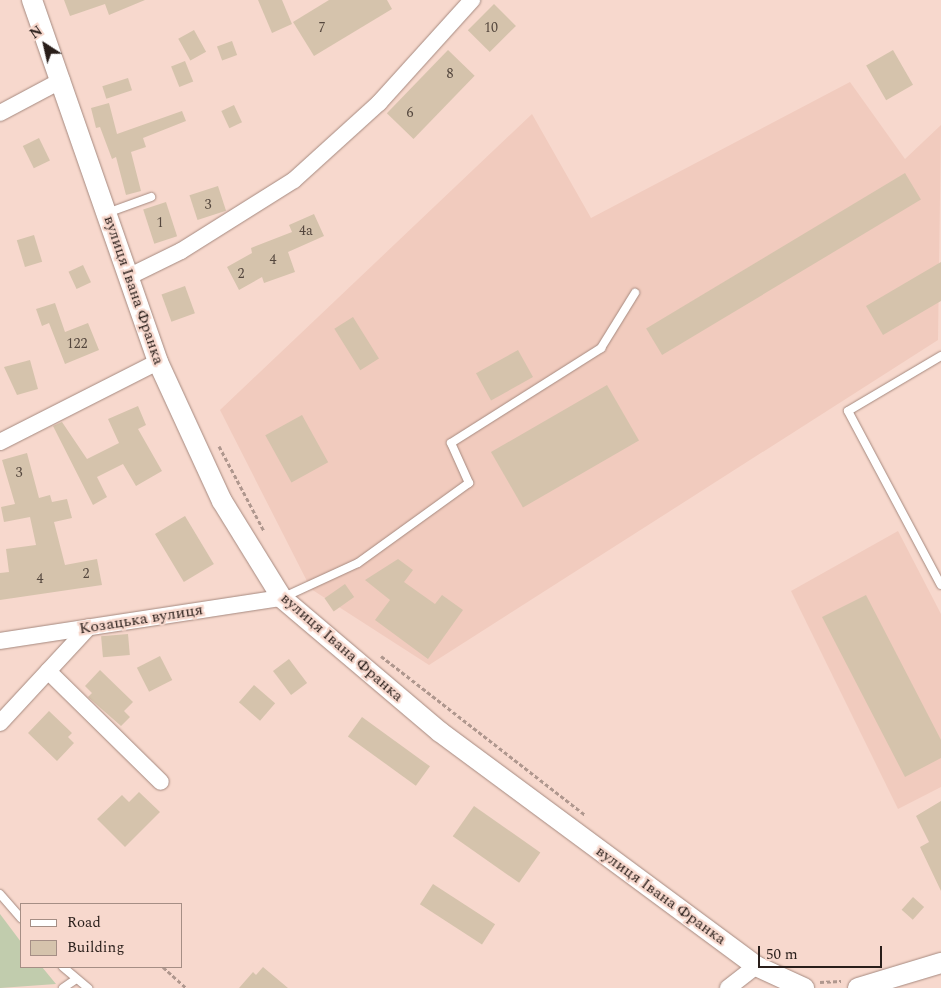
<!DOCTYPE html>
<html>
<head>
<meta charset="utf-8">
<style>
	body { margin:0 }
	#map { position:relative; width:941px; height:988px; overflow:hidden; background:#f7d8cd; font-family:Spectral,serif }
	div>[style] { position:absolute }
	.built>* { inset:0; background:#f1cbbe }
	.green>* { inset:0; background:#c1ccad }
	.building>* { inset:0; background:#d5c3ac; transform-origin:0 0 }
	.path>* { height:3px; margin-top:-1.5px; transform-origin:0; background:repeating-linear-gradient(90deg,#af978e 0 4px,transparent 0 6.5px) }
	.roads { filter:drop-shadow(0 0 1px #a5897f) drop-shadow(0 0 1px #a5897f) }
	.service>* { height:8px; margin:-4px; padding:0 4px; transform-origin:4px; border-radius:4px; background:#fff }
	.minor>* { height:16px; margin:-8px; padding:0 8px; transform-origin:8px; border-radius:8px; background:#fff }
	.tertiary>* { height:20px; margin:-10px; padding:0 10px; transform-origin:10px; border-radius:10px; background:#fff }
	span { translate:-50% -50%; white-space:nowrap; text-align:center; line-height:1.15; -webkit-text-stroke:4.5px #f7d8cd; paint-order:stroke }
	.number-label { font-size:14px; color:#54473e }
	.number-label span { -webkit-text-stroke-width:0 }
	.street-label { font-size:16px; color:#291e1a }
	.legend { position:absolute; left:20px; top:903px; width:162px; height:65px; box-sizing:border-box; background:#f7d8cd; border:1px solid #a58e85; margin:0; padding:6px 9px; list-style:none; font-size:15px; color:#291e1a }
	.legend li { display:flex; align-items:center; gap:10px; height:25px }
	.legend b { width:25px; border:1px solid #a58e85 }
	.north { position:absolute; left:20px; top:20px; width:50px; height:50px; -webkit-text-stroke:4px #f7d8cd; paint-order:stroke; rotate:325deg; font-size:14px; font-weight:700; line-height:20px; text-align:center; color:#291e1a }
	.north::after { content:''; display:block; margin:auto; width:18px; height:22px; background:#291e1a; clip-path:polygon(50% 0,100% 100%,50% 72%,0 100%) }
	.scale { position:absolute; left:758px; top:946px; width:124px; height:22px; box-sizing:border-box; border:2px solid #291e1a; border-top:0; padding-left:6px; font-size:15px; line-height:18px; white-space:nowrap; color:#291e1a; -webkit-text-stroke:4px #f7d8cd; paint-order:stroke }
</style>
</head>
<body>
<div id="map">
	<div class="built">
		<i style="clip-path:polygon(850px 82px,905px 159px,941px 125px,938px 340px,429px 665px,311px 589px,220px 410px,532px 114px,591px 218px)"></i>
		<i style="clip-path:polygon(898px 531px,941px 614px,941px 787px,898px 809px,791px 591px)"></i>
	</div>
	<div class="green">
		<i style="clip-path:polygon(0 914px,21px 942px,21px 967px,42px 967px,56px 984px,0 988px)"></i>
	</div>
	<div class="building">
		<i style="clip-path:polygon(64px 0,145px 0,109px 15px,105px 4px,70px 16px)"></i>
		<i style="clip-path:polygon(258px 0,282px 0,292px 24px,272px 33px)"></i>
		<i style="clip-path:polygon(329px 0,387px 0,392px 9px,314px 56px,293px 22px)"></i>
		<i style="left:494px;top:4px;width:31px;height:37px;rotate:45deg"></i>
		<i style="left:194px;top:30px;width:25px;height:18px;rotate:61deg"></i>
		<i style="left:232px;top:41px;width:15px;height:16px;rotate:70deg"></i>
		<i style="left:448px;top:50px;width:37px;height:88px;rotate:44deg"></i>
		<i style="left:893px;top:50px;width:40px;height:31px;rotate:60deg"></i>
		<i style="left:185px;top:61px;width:22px;height:15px;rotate:68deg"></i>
		<i style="left:128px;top:78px;width:13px;height:27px;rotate:72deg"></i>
		<i style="clip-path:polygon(109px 103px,117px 134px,182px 111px,186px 121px,143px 138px,146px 147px,131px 152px,141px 191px,126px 195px,116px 157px,112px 159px,100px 127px,96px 128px,91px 108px)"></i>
		<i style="left:234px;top:105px;width:19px;height:14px;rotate:65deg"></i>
		<i style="left:39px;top:138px;width:25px;height:18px;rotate:64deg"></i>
		<i style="left:905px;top:173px;width:31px;height:302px;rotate:59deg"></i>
		<i style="left:218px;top:186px;width:26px;height:30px;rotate:72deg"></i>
		<i style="left:166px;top:202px;width:36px;height:24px;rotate:72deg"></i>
		<i style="clip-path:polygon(314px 214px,324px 236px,288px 252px,295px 272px,264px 283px,262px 277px,239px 290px,227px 267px,252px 253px,251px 248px,292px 232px,289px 225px)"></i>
		<i style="left:34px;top:235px;width:28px;height:18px;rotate:73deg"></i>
		<i style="clip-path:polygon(941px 262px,941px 301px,883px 335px,866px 306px)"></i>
		<i style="left:83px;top:265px;width:19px;height:16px;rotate:65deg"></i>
		<i style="left:185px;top:286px;width:29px;height:25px;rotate:70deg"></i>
		<i style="clip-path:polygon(55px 303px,65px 332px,88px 323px,99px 350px,65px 364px,49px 323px,42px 326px,36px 309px)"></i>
		<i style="left:353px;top:317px;width:49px;height:22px;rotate:58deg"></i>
		<i style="left:518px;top:350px;width:31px;height:48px;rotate:61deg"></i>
		<i style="clip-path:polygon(30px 360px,38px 389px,17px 395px,4px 367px)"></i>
		<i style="left:607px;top:385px;width:64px;height:134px;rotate:60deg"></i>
		<i style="clip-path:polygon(138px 406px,146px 425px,138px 429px,162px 471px,136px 486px,123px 464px,97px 477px,107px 497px,93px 505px,53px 426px,62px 422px,87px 459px,119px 443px,108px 419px)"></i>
		<i style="left:302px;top:415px;width:54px;height:42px;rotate:61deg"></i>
		<i style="clip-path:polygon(27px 453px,39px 498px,50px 495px,52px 502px,67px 499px,72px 518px,54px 522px,65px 565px,97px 559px,102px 585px,0 600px,0 573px,9px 572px,6px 549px,36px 545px,30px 517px,4px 522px,1px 507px,15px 504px,2px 460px)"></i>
		<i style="left:185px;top:516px;width:56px;height:35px;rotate:59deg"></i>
		<i style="clip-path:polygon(398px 559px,413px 570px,404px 582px,435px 604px,442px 595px,463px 610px,428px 659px,375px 620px,390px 600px,365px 580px)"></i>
		<i style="left:345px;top:584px;width:16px;height:25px;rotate:55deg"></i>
		<i style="clip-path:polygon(866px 595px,941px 740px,941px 758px,905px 777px,822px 617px)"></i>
		<i style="left:128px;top:634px;width:21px;height:27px;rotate:85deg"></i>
		<i style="left:160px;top:656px;width:27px;height:26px;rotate:63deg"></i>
		<i style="left:289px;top:659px;width:30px;height:20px;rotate:53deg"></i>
		<i style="clip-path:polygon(100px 670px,133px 702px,124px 711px,130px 717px,121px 726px,88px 697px,92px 693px,85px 686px)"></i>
		<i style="left:254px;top:685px;width:28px;height:23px;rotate:41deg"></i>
		<i style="clip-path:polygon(49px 711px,72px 733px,68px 737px,74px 743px,57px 761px,28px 733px)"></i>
		<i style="left:362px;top:717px;width:84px;height:24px;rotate:36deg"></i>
		<i style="clip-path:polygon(139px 792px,160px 812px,125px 847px,97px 819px,122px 795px,129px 802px)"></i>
		<i style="clip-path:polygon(941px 801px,941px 891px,920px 847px,929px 842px,916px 816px)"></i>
		<i style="left:474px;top:806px;width:81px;height:37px;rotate:35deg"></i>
		<i style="left:433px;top:884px;width:74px;height:24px;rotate:33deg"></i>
		<i style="left:913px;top:897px;width:15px;height:17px;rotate:42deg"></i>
		<i style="clip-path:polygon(263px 967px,288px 988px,239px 988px,253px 972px,256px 975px)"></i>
	</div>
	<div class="path">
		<i style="left:219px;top:446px;width:96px;rotate:62.1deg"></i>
		<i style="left:381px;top:656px;width:259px;rotate:37.9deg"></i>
		<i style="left:163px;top:967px;width:31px;rotate:42deg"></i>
		<i style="left:820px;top:982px;width:21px;rotate:-3deg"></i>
	</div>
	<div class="roads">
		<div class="service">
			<i style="left:107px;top:213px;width:47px;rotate:-20deg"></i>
			<i style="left:941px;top:356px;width:108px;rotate:149.4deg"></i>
			<i style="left:848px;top:411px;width:197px;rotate:61.9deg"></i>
			<i style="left:284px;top:597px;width:81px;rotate:-24.7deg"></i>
			<i style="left:358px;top:563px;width:137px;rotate:-35.8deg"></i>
			<i style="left:469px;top:483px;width:44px;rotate:-114.2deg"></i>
			<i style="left:451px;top:443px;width:178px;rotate:-32.3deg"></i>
			<i style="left:601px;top:348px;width:65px;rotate:-58.3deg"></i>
			<i style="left:0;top:894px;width:32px;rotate:49deg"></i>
			<i style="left:63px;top:967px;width:33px;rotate:40deg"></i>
			<i style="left:63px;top:988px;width:14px;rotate:-34deg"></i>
		</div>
		<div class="minor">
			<i style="left:0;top:113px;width:70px;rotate:-28deg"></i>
			<i style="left:128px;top:277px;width:59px;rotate:-26.1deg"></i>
			<i style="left:181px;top:251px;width:133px;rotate:-32.1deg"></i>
			<i style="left:294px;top:180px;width:115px;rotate:-42.2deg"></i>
			<i style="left:379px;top:103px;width:139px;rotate:-47.9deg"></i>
			<i style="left:0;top:442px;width:177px;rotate:-26.9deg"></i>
			<i style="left:0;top:641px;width:285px;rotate:-8.7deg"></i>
			<i style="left:48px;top:671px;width:158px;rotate:44.5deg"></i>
			<i style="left:0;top:723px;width:131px;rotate:-47.2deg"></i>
			<i style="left:728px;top:988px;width:36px;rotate:-38deg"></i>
		</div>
		<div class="tertiary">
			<i style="left:32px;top:0;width:383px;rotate:70.8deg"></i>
			<i style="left:158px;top:362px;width:153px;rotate:65.3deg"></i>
			<i style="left:222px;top:501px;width:114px;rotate:58.3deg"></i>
			<i style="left:282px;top:598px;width:207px;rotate:40.3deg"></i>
			<i style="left:440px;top:732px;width:393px;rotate:36.5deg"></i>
			<i style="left:756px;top:966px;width:53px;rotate:24.6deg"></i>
			<i style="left:858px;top:988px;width:87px;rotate:-16.8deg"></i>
		</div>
	</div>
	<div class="number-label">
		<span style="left:322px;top:28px">7</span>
		<span style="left:491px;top:28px">10</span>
		<span style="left:450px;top:74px">8</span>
		<span style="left:410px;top:113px">6</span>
		<span style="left:208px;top:205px">3</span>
		<span style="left:160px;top:223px">1</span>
		<span style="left:306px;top:231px">4а</span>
		<span style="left:273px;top:260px">4</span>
		<span style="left:241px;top:274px">2</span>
		<span style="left:77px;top:344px">122</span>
		<span style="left:19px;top:473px">3</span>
		<span style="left:86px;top:574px">2</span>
		<span style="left:40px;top:579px">4</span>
	</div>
	<div class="street-label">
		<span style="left:134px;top:290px;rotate:71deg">вулиця Івана Франка</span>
		<span style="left:141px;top:619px;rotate:-9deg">Козацька вулиця</span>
		<span style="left:342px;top:647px;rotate:41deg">вулиця Івана Франка</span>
		<span style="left:661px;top:895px;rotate:36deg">вулиця Івана Франка</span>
	</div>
	<ul class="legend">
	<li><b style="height:6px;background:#fff"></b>Road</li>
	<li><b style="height:14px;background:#d5c3ac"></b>Building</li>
	</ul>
	<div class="north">N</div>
	<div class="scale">50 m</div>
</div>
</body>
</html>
